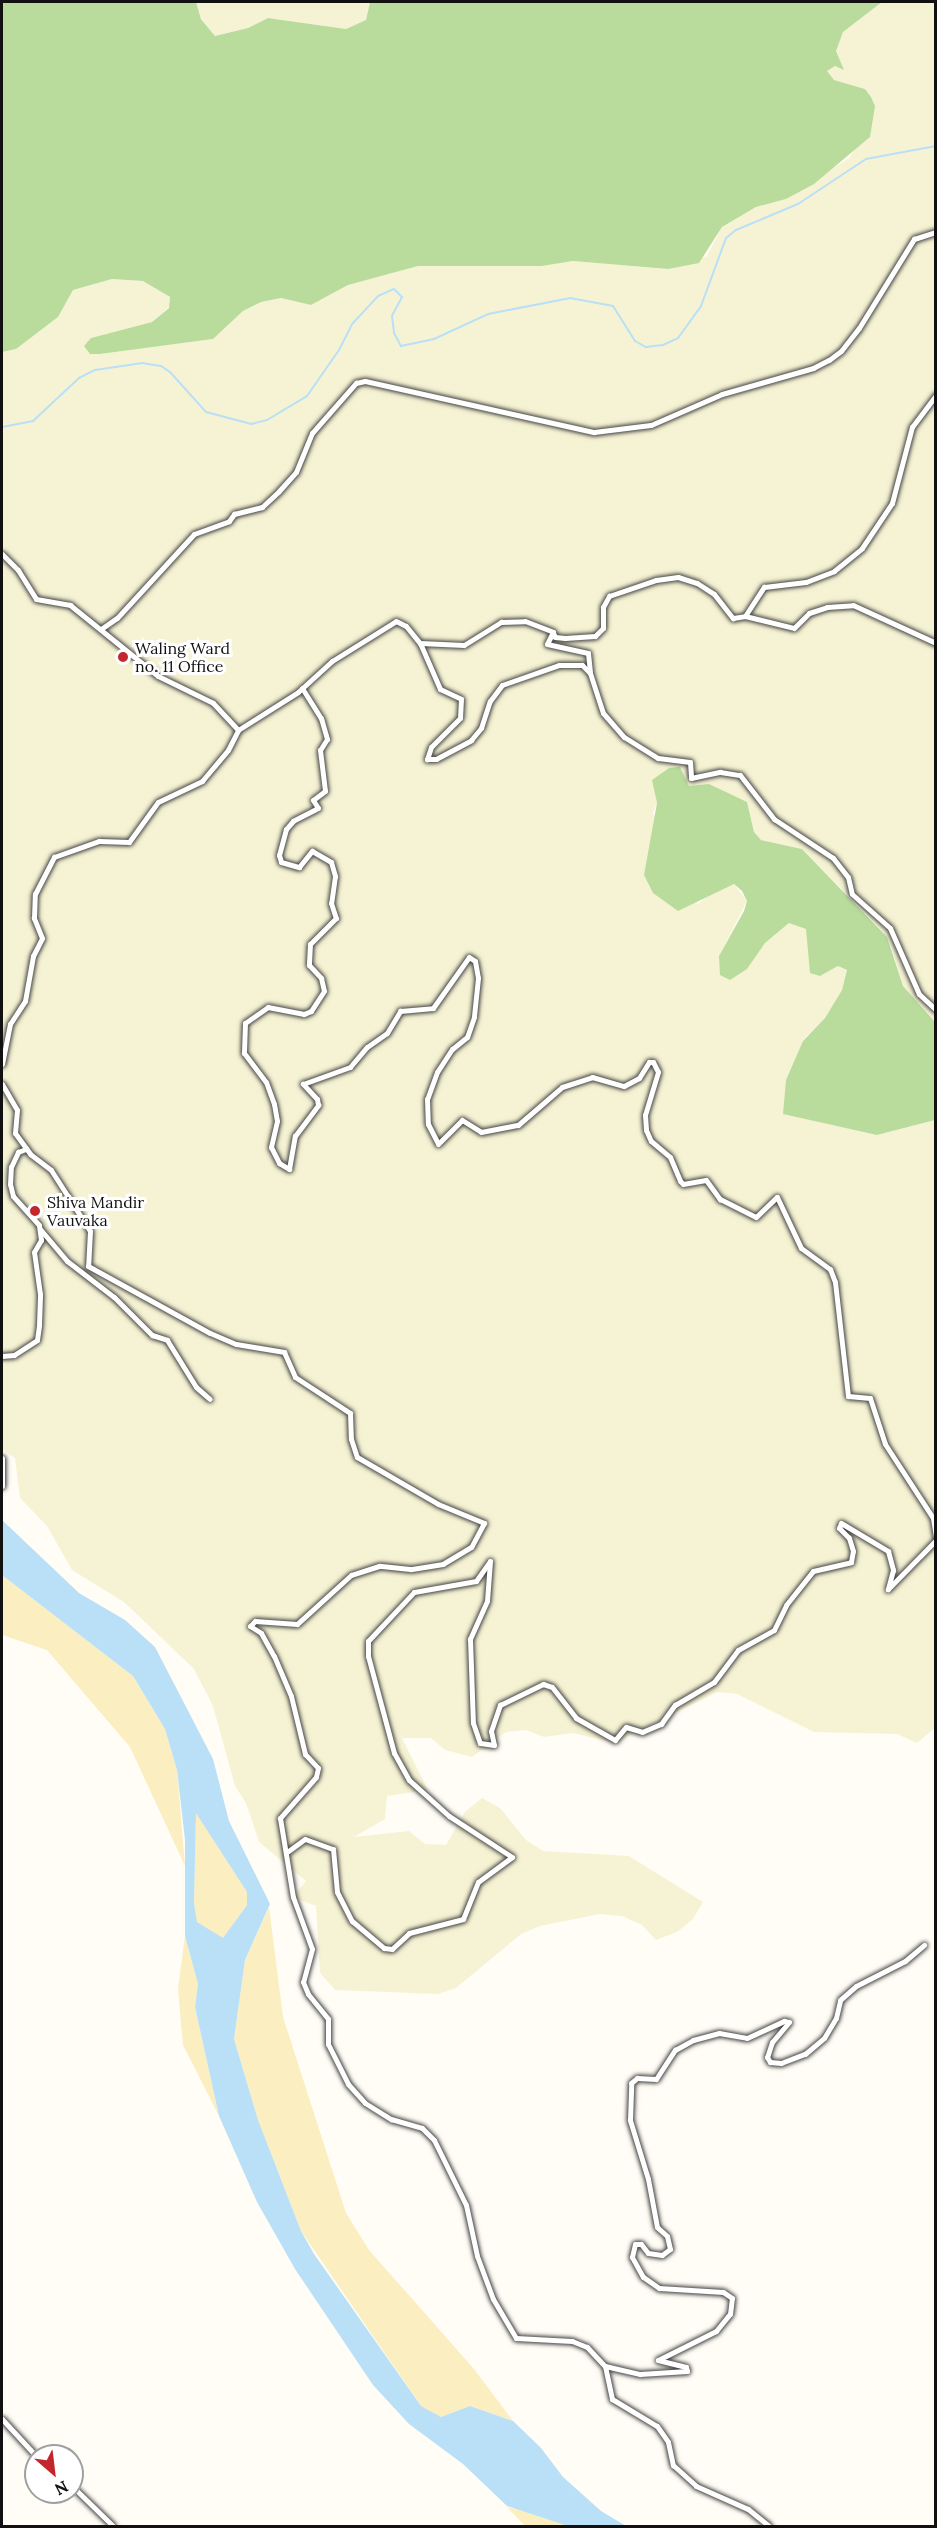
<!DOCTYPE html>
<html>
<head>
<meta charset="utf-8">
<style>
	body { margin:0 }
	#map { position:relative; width:937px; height:2528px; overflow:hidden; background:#fffdf5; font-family:Lora,serif }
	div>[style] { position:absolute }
	.farmland>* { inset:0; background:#f6f3d4 }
	.forest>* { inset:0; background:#b9dc9c }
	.sand>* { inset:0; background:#fbeec1 }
	.water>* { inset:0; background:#b9e0f7 }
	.stream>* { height:2px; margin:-1px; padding:0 1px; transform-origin:1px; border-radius:1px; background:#b9e0f7 }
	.roads { filter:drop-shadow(0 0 2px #444) drop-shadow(0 0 2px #444) }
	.street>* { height:5px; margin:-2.5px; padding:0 2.5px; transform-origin:2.5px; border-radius:2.5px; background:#fff }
	.dots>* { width:16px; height:16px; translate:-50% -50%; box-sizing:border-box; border:3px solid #fff; border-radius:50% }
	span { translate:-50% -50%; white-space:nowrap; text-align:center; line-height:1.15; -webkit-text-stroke:6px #fff; paint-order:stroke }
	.poi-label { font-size:16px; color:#111 }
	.left { translate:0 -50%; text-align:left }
	.frame { position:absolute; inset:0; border:3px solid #111; pointer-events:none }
	.north { position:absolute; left:24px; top:2444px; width:60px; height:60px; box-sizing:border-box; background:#fff; border:2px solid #a0a0a0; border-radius:50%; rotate:152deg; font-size:16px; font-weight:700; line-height:24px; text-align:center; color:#111 }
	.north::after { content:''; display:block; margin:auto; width:21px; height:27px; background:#c4262e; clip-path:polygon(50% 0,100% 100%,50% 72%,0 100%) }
</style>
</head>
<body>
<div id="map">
	<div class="farmland">
		<i style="clip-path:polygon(196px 2px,370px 2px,366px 20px,346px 29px,268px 18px,248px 28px,215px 36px,201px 18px)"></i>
		<i style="clip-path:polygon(882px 2px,935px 2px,935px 1022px,903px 986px,891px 946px,881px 929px,802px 849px,761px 840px,754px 832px,747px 802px,653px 780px,657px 803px,653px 813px,698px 904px,714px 891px,734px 884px,747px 901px,719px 956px,747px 969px,765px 943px,789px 923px,799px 923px,806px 928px,820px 976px,838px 966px,847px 970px,842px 990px,825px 1018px,802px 1041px,877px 1135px,935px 1120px,935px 1728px,917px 1743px,897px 1734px,814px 1732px,737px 1694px,717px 1692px,614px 1743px,573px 1733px,544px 1737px,526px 1730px,506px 1732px,472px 1757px,445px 1750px,431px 1738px,402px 1738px,428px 1790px,387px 1796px,385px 1819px,354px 1837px,409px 1831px,425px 1844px,446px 1845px,465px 1812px,482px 1798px,500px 1808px,526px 1840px,543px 1851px,629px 1856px,703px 1902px,693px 1919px,677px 1932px,656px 1940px,642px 1925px,622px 1916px,600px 1914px,540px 1926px,521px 1934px,456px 1988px,438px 1994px,335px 1990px,320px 1973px,316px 1906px,293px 1897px,306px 1881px,259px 1842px,246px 1803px,235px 1786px,213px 1706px,194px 1669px,124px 1602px,72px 1570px,47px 1526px,20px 1498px,15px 1458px,2px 1449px,2px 352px,16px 349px,58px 317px,73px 290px,112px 279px,143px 281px,162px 290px,170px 298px,169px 307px,152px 322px,91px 338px,100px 354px,213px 339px,243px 311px,261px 302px,281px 298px,311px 305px,348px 285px,418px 266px,542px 266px,573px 261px,668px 269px,707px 256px,722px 227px,756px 207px,786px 199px,849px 158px,861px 141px,865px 89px,834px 80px,827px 71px,835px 66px,843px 69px,835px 51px,843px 32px)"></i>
	</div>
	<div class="forest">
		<i style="clip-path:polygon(2px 2px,196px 2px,201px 19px,215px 36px,248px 28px,268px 18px,346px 29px,366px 20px,370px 2px,882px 2px,843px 32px,836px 51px,844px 70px,835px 66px,827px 71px,834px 80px,865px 89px,871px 97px,875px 106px,870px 137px,814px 184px,786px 199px,756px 207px,722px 227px,699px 263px,668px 269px,573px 261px,542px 266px,418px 266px,348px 285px,311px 305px,281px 298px,261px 302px,243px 311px,213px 339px,100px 354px,90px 354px,84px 346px,91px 338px,152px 322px,169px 308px,170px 297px,143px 281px,112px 279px,73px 290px,58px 317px,16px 349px,2px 352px)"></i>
		<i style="clip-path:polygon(680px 767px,689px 786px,709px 784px,747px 802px,754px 832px,761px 840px,802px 849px,887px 937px,903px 986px,935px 1022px,935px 1120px,877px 1135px,783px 1114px,786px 1080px,803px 1041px,825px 1018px,842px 990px,847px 970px,838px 966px,820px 976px,810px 973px,806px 929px,789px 923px,765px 943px,747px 969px,730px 980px,720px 975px,719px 956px,744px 911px,747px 901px,742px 891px,734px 884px,678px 911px,653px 893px,644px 875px,657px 803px,652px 780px,669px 768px)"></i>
	</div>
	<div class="sand">
		<i style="clip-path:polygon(2px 1575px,133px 1676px,165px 1729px,177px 1770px,185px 1866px,130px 1747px,47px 1650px,2px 1635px)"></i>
		<i style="clip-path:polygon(196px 1812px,247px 1892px,247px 1905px,223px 1939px,197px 1922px,194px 1903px)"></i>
		<i style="clip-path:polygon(269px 1907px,283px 2017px,346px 2213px,369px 2250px,474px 2369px,513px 2421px,470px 2406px,441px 2417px,421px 2406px,301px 2231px,258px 2120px,234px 2039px,245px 1960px)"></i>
		<i style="clip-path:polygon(185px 1936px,198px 1984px,195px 2007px,219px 2116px,183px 2045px,178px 1989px)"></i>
		<i style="clip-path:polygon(507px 2507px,545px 2516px,568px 2526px,525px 2526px)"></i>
	</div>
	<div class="water">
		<i style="clip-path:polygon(evenodd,2px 1520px,79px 1593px,125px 1620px,155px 1647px,213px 1759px,229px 1821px,270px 1904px,245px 1960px,234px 2039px,258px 2120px,301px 2231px,314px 2254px,421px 2406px,441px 2417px,470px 2406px,513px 2421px,541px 2448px,563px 2477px,601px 2511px,626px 2526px,568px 2526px,507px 2506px,463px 2464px,409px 2424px,373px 2385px,295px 2269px,257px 2202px,219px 2116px,195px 2007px,198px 1984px,185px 1936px,185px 1840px,177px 1770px,165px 1729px,133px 1676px,2px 1575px,2px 1520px,196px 1813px,247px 1892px,247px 1905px,223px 1938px,197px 1922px,194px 1903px,196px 1813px)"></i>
	</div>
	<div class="stream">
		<i style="left:2px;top:427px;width:32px;rotate:-11deg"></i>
		<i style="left:33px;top:421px;width:63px;rotate:-43.1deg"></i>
		<i style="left:79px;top:378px;width:18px;rotate:-27deg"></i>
		<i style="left:95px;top:370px;width:48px;rotate:-8.5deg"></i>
		<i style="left:142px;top:363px;width:19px;rotate:9deg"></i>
		<i style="left:161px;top:366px;width:11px;rotate:34deg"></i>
		<i style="left:170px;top:372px;width:54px;rotate:48deg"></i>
		<i style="left:206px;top:412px;width:47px;rotate:14.9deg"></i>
		<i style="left:251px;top:424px;width:16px;rotate:-14deg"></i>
		<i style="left:267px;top:420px;width:47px;rotate:-31deg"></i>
		<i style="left:307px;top:396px;width:56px;rotate:-55.2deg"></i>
		<i style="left:339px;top:350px;width:30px;rotate:-63deg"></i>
		<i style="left:353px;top:323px;width:37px;rotate:-47deg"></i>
		<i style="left:378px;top:296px;width:17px;rotate:-24deg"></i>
		<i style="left:394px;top:289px;width:11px;rotate:45deg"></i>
		<i style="left:402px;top:297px;width:21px;rotate:118deg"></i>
		<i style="left:392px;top:316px;width:17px;rotate:83deg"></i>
		<i style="left:394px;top:333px;width:15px;rotate:62deg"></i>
		<i style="left:401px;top:346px;width:34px;rotate:-12deg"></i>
		<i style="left:434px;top:339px;width:60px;rotate:-24.8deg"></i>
		<i style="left:488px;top:314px;width:84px;rotate:-11deg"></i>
		<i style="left:570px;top:298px;width:44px;rotate:10.5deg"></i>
		<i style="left:613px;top:306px;width:41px;rotate:57.8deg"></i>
		<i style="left:635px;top:341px;width:13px;rotate:29deg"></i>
		<i style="left:646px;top:347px;width:17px;rotate:-7deg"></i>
		<i style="left:663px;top:345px;width:17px;rotate:-25deg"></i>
		<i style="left:678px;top:338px;width:39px;rotate:-54deg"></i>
		<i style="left:701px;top:306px;width:72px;rotate:-69.8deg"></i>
		<i style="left:726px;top:238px;width:13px;rotate:-39deg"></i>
		<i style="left:736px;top:230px;width:67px;rotate:-22.8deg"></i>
		<i style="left:798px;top:204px;width:82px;rotate:-33.5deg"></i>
		<i style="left:866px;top:159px;width:71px;rotate:-10.5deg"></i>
	</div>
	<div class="roads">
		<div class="street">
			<i style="left:2px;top:554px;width:23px;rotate:45deg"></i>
			<i style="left:18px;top:570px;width:34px;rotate:58deg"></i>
			<i style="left:36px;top:599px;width:35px;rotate:10deg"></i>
			<i style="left:70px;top:605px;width:113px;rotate:38.9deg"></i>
			<i style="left:158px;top:676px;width:61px;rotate:26.1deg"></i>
			<i style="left:213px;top:703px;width:37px;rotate:47deg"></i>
			<i style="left:238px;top:730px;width:71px;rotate:-32.3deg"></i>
			<i style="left:298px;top:692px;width:46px;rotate:-42.4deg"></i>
			<i style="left:332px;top:661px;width:75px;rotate:-32deg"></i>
			<i style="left:396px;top:621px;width:11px;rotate:27deg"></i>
			<i style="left:406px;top:626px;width:22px;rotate:51deg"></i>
			<i style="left:420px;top:643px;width:50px;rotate:66.5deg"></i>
			<i style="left:440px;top:689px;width:23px;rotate:25deg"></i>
			<i style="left:461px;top:699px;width:19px;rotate:93deg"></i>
			<i style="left:460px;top:718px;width:41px;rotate:135deg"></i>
			<i style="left:431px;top:747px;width:13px;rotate:108deg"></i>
			<i style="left:427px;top:759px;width:9px"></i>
			<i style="left:436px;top:759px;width:40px;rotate:-28deg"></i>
			<i style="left:471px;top:740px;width:16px;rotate:-50deg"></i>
			<i style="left:481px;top:728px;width:28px;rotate:-72deg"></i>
			<i style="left:490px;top:701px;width:20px;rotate:-53deg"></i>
			<i style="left:502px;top:685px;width:60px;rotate:-19.3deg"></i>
			<i style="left:559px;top:665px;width:23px"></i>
			<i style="left:582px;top:665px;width:11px;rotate:45deg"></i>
			<i style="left:590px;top:673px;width:42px;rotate:72deg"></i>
			<i style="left:603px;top:713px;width:32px;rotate:49deg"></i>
			<i style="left:624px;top:737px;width:40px;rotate:32deg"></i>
			<i style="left:658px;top:758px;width:32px;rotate:7deg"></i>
			<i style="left:690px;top:762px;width:16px;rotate:86deg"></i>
			<i style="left:691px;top:778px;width:30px;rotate:-12deg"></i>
			<i style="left:720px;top:772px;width:20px;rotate:9deg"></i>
			<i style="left:740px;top:775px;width:56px;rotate:52.3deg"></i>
			<i style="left:774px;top:819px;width:71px;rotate:33.5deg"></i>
			<i style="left:833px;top:858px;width:24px;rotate:52deg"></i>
			<i style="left:848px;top:877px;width:17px;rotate:77deg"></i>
			<i style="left:852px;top:894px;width:51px;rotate:41.8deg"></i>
			<i style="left:890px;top:928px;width:72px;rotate:66.3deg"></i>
			<i style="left:919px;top:994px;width:23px;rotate:43deg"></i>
			<i style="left:745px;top:616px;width:50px;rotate:13.8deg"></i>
			<i style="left:794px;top:628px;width:21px;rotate:-45deg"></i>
			<i style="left:809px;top:613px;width:19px;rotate:-18deg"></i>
			<i style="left:827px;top:607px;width:26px;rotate:-4deg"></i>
			<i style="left:853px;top:605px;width:91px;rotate:24.6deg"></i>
			<i style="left:101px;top:629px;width:19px;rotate:-35deg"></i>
			<i style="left:117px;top:618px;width:114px;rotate:-47.5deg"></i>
			<i style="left:194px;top:534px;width:37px;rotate:-20deg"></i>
			<i style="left:229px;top:521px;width:9px;rotate:-54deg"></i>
			<i style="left:234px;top:514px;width:29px;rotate:-14deg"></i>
			<i style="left:262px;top:507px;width:23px;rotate:-43deg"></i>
			<i style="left:279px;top:491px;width:25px;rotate:-48deg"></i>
			<i style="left:296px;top:472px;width:42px;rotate:-67.7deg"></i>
			<i style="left:312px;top:433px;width:67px;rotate:-48.7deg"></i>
			<i style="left:356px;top:383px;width:9px;rotate:-13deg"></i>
			<i style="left:365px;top:381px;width:235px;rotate:12.6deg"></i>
			<i style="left:594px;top:432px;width:57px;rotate:-7deg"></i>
			<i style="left:651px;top:425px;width:77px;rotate:-23.6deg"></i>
			<i style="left:722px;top:394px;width:95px;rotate:-15.9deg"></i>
			<i style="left:813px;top:368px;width:18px;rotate:-27deg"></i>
			<i style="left:829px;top:360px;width:15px;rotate:-37deg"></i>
			<i style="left:841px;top:351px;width:29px;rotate:-52deg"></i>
			<i style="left:859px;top:328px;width:105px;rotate:-58.3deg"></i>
			<i style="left:914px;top:239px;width:23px;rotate:-18deg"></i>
			<i style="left:553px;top:633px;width:4px;rotate:63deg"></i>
			<i style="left:555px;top:637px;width:10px;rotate:6deg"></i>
			<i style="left:565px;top:638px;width:30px;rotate:-4deg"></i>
			<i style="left:595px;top:636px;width:11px;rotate:-45deg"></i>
			<i style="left:603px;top:628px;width:21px;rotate:-90deg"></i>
			<i style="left:603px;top:607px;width:13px;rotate:-61deg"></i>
			<i style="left:609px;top:596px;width:50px;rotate:-18.8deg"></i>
			<i style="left:656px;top:580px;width:22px;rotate:-8deg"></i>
			<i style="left:678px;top:577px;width:20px;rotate:18deg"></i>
			<i style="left:697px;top:583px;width:20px;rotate:33deg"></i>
			<i style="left:714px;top:594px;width:31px;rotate:52deg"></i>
			<i style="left:733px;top:618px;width:12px;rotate:-9deg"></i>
			<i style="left:745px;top:616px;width:35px;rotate:-57deg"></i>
			<i style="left:764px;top:587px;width:42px;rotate:-6.8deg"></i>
			<i style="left:806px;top:582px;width:30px;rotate:-21deg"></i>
			<i style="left:834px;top:571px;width:36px;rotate:-39deg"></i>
			<i style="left:862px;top:548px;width:54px;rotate:-56.3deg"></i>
			<i style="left:892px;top:503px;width:79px;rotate:-75.3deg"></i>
			<i style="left:912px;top:427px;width:40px;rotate:-53deg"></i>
			<i style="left:420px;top:643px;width:44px;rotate:2.6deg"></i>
			<i style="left:464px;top:645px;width:44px;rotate:-31.9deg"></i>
			<i style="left:501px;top:622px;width:24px;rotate:-2deg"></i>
			<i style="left:525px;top:621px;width:30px;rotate:21deg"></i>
			<i style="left:553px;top:632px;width:13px;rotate:117deg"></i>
			<i style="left:547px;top:644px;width:42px;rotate:12.4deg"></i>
			<i style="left:588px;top:653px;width:20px;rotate:84deg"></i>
			<i style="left:302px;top:688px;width:36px;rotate:58deg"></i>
			<i style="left:321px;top:718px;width:22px;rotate:74deg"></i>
			<i style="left:327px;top:739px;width:13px;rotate:122deg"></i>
			<i style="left:320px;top:750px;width:41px;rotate:83deg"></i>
			<i style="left:325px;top:791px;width:15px;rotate:143deg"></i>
			<i style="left:313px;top:800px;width:9px;rotate:58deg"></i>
			<i style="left:318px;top:808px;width:28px;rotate:153deg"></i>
			<i style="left:293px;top:821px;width:11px;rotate:131deg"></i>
			<i style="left:286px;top:829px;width:27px;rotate:105deg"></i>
			<i style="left:279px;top:855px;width:7px;rotate:74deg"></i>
			<i style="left:281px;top:862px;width:19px;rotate:16deg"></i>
			<i style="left:299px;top:867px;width:21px;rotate:-51deg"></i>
			<i style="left:312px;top:851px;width:22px;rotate:30deg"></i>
			<i style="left:331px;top:862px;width:15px;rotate:74deg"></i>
			<i style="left:335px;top:876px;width:27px;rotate:98deg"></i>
			<i style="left:331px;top:903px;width:16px;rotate:72deg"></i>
			<i style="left:336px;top:918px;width:37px;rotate:135deg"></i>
			<i style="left:310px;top:944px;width:21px;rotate:93deg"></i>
			<i style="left:309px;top:965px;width:18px;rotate:47deg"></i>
			<i style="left:321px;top:978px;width:13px;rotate:77deg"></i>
			<i style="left:324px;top:991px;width:24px;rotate:123deg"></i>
			<i style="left:311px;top:1011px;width:8px;rotate:157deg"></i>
			<i style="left:304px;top:1014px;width:37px;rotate:-169deg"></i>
			<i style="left:268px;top:1007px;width:28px;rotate:145deg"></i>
			<i style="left:245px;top:1023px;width:30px;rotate:92deg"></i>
			<i style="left:244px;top:1053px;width:36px;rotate:53deg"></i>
			<i style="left:266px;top:1082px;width:23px;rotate:70deg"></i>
			<i style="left:274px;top:1104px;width:17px;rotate:80deg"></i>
			<i style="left:277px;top:1121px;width:27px;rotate:103deg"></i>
			<i style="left:271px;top:1147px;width:18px;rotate:63deg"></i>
			<i style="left:279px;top:1163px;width:12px;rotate:31deg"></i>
			<i style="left:289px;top:1169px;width:34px;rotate:-80deg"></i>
			<i style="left:295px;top:1136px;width:39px;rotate:-53deg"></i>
			<i style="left:318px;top:1105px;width:6px;rotate:-99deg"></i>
			<i style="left:317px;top:1099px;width:21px;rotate:-133deg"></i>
			<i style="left:303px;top:1084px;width:50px;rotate:-19.9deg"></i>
			<i style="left:350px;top:1067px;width:26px;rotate:-50deg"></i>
			<i style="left:367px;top:1047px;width:24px;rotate:-35deg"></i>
			<i style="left:387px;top:1033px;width:26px;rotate:-59deg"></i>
			<i style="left:400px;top:1011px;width:33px;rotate:-5deg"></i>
			<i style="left:433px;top:1008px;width:62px;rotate:-54.8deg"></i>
			<i style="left:469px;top:957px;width:7px;rotate:34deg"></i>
			<i style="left:475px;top:961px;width:17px;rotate:80deg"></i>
			<i style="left:478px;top:978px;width:39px;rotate:96deg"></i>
			<i style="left:474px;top:1017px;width:21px;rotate:109deg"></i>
			<i style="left:467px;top:1037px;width:19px;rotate:141deg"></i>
			<i style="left:452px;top:1049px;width:27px;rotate:123deg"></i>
			<i style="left:437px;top:1072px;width:29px;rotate:110deg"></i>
			<i style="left:427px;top:1099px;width:25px;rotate:88deg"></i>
			<i style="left:428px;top:1124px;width:22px;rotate:63deg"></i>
			<i style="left:438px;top:1144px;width:34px;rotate:-45deg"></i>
			<i style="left:462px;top:1120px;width:22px;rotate:32deg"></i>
			<i style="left:481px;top:1132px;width:38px;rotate:-11deg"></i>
			<i style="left:518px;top:1125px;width:58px;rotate:-40.8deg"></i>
			<i style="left:562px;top:1087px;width:32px;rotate:-18deg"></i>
			<i style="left:592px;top:1077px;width:33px;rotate:16deg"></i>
			<i style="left:624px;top:1086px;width:17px;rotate:-28deg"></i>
			<i style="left:639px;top:1078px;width:19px;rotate:-58deg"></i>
			<i style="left:649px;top:1062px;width:4px"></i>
			<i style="left:653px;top:1062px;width:11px;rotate:63deg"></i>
			<i style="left:658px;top:1072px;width:45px;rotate:106.8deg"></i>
			<i style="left:645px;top:1115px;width:15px;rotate:86deg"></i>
			<i style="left:646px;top:1130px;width:12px;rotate:66deg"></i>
			<i style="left:651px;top:1141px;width:25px;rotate:40deg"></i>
			<i style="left:670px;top:1157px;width:26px;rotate:67deg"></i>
			<i style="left:680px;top:1181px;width:4px;rotate:45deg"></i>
			<i style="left:683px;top:1184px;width:23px;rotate:-10deg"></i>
			<i style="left:706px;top:1180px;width:24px;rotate:54deg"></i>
			<i style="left:720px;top:1199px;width:40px;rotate:26.6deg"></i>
			<i style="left:756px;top:1217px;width:29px;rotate:-44deg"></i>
			<i style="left:777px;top:1197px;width:56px;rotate:64.8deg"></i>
			<i style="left:801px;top:1248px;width:36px;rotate:36deg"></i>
			<i style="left:830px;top:1269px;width:14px;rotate:69deg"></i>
			<i style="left:835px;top:1282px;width:115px;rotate:83.5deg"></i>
			<i style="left:848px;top:1396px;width:22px;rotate:5deg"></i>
			<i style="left:870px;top:1398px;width:48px;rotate:71.9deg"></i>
			<i style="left:885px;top:1444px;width:88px;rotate:57deg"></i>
			<i style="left:933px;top:1518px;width:19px;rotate:81deg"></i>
			<i style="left:2px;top:1064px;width:41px;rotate:-78.7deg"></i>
			<i style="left:10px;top:1024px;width:27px;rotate:-57deg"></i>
			<i style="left:25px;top:1001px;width:46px;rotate:-79.9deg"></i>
			<i style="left:33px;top:956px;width:20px;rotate:-63deg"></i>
			<i style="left:42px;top:938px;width:22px;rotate:-112deg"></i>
			<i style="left:34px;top:918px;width:24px;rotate:-88deg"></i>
			<i style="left:35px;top:894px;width:42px;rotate:-62.8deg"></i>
			<i style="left:54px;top:857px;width:48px;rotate:-19.6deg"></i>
			<i style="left:99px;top:841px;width:30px;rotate:2deg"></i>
			<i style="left:129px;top:842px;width:49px;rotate:-54.1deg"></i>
			<i style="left:158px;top:802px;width:49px;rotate:-25.5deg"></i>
			<i style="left:202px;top:781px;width:40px;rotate:-50deg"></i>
			<i style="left:228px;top:750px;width:22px;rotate:-63deg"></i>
			<i style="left:2px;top:1084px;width:30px;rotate:60deg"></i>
			<i style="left:17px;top:1110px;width:23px;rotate:95deg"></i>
			<i style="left:15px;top:1133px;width:26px;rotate:54deg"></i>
			<i style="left:30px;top:1154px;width:26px;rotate:37deg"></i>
			<i style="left:51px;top:1170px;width:72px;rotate:57.4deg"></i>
			<i style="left:90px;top:1231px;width:35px;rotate:93deg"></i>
			<i style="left:88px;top:1266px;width:139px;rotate:28.8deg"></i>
			<i style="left:210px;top:1333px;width:28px;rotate:23deg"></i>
			<i style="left:236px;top:1344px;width:49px;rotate:9.5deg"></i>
			<i style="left:284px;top:1352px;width:27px;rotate:66deg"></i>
			<i style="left:295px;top:1377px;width:66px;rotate:33.2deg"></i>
			<i style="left:350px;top:1413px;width:26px;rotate:88deg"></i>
			<i style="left:351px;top:1439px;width:19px;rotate:72deg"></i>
			<i style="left:357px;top:1457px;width:94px;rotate:30.1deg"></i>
			<i style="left:438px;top:1504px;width:50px;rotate:22.4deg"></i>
			<i style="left:484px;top:1523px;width:27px;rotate:118deg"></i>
			<i style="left:471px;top:1547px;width:33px;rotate:149deg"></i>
			<i style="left:443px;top:1564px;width:33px;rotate:171deg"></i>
			<i style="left:410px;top:1569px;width:31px;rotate:-174deg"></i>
			<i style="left:379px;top:1566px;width:29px;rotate:162deg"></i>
			<i style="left:351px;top:1575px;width:73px;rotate:137.8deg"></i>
			<i style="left:297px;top:1624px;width:42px;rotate:-175.9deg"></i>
			<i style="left:255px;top:1621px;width:7px;rotate:135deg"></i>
			<i style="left:250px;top:1626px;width:13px;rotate:32deg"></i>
			<i style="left:261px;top:1633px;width:26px;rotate:61deg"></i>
			<i style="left:274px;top:1656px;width:43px;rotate:67deg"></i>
			<i style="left:291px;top:1696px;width:60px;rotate:76.4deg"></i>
			<i style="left:305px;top:1754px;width:19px;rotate:47deg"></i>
			<i style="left:318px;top:1768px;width:9px;rotate:103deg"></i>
			<i style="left:316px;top:1777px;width:55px;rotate:131.3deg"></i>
			<i style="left:280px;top:1818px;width:80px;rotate:80.7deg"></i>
			<i style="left:293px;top:1897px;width:55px;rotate:69.9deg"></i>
			<i style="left:312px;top:1949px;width:34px;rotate:105deg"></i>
			<i style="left:303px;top:1982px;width:13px;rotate:67deg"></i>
			<i style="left:308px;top:1994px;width:32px;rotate:51deg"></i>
			<i style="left:328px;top:2019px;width:25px;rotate:90deg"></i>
			<i style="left:328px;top:2044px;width:45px;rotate:63.4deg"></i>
			<i style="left:348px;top:2084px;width:25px;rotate:48deg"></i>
			<i style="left:365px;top:2103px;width:31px;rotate:32deg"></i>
			<i style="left:391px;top:2119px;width:32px;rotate:16deg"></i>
			<i style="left:422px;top:2128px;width:17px;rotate:45deg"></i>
			<i style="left:434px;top:2140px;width:72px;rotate:63.8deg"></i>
			<i style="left:466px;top:2205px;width:52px;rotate:77.8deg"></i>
			<i style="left:477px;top:2256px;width:46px;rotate:69.6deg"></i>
			<i style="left:493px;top:2299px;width:45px;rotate:59.5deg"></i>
			<i style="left:516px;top:2338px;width:56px;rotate:3.1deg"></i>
			<i style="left:572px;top:2341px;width:16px;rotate:22deg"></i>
			<i style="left:587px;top:2347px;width:26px;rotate:47deg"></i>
			<i style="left:605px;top:2366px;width:34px;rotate:78deg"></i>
			<i style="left:612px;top:2399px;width:52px;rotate:31deg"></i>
			<i style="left:657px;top:2426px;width:19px;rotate:55deg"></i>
			<i style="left:668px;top:2442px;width:24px;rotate:78deg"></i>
			<i style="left:673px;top:2465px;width:31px;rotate:42deg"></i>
			<i style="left:696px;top:2486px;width:57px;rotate:23.9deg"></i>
			<i style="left:748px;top:2509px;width:27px;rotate:39deg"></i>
			<i style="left:40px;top:1229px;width:42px;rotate:49.8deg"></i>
			<i style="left:67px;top:1261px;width:59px;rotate:37.5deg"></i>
			<i style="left:114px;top:1297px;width:54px;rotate:45deg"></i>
			<i style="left:152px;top:1335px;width:16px;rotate:18deg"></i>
			<i style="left:167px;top:1340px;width:55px;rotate:58.3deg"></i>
			<i style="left:196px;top:1387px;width:18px;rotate:41deg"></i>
			<i style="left:2px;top:1356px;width:12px;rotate:-5deg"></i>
			<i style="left:14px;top:1355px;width:27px;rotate:-33deg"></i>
			<i style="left:37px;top:1340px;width:15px;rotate:-82deg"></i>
			<i style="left:39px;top:1325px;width:31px;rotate:-88deg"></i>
			<i style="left:40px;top:1294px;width:42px;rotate:-98.1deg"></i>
			<i style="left:34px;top:1252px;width:14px;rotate:-60deg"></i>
			<i style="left:41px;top:1240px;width:15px;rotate:-98deg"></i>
			<i style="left:39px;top:1225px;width:39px;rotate:-132deg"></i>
			<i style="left:13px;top:1196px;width:12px;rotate:-104deg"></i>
			<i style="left:10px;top:1184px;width:17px;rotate:-87deg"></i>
			<i style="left:11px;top:1167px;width:17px;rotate:-65deg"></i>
			<i style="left:18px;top:1152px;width:9px;rotate:-21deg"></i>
			<i style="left:2px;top:1458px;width:28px;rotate:90deg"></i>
			<i style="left:287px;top:1852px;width:22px;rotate:-36deg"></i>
			<i style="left:305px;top:1839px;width:30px;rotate:20deg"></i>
			<i style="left:333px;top:1849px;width:43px;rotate:84.7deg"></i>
			<i style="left:337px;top:1892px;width:33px;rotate:63deg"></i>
			<i style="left:352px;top:1921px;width:42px;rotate:40.2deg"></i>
			<i style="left:384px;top:1948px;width:8px;rotate:7deg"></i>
			<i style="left:392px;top:1949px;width:23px;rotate:-43deg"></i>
			<i style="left:409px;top:1933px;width:56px;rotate:-14.5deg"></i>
			<i style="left:463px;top:1919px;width:40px;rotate:-68deg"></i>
			<i style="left:478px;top:1882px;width:42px;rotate:-36.3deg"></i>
			<i style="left:512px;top:1857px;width:75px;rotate:-146.9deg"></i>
			<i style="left:449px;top:1816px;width:54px;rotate:-138deg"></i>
			<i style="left:409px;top:1780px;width:31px;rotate:-119deg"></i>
			<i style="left:394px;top:1753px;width:100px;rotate:-105deg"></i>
			<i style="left:368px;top:1656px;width:15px;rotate:-90deg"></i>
			<i style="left:368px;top:1641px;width:67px;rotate:-46.8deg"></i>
			<i style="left:414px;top:1592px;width:63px;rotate:-10.1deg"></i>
			<i style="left:476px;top:1581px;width:24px;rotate:-55deg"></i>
			<i style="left:490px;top:1561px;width:40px;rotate:94.3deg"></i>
			<i style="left:487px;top:1601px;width:42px;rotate:114.1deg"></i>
			<i style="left:470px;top:1639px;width:84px;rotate:88deg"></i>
			<i style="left:473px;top:1723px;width:21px;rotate:71deg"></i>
			<i style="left:480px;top:1743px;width:14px;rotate:8deg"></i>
			<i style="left:494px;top:1745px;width:14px;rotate:-102deg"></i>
			<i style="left:491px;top:1731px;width:28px;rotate:-71deg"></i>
			<i style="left:500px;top:1705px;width:48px;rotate:-26deg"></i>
			<i style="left:543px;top:1684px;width:9px;rotate:18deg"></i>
			<i style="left:552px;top:1687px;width:39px;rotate:52deg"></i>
			<i style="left:576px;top:1718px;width:45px;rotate:29.4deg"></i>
			<i style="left:615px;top:1740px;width:17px;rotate:-50deg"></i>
			<i style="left:626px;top:1727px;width:17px;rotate:17deg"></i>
			<i style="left:642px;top:1732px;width:21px;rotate:-23deg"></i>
			<i style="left:661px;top:1724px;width:24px;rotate:-54deg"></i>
			<i style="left:675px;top:1705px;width:45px;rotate:-30.5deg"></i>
			<i style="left:714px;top:1682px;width:40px;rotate:-53deg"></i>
			<i style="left:738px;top:1650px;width:41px;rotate:-29.1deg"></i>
			<i style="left:774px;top:1630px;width:28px;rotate:-64deg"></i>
			<i style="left:786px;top:1605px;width:43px;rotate:-51.5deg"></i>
			<i style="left:813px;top:1571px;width:39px;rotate:-13deg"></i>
			<i style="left:851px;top:1562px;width:11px;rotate:-80deg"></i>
			<i style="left:853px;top:1551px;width:14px;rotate:-107deg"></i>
			<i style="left:849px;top:1538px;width:14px;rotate:-135deg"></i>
			<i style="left:839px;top:1528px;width:5px;rotate:-68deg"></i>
			<i style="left:841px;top:1523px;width:55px;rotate:30.8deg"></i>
			<i style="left:888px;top:1551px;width:20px;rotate:75deg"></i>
			<i style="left:893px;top:1570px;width:20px;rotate:105deg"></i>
			<i style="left:888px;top:1589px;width:69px;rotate:-45.6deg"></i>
			<i style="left:605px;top:2366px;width:36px;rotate:13deg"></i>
			<i style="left:640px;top:2374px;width:47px;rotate:-3.7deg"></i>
			<i style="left:687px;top:2371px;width:4px;rotate:-104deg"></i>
			<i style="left:686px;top:2367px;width:29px;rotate:-166deg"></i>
			<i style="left:658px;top:2360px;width:65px;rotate:-26.6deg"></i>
			<i style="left:716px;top:2331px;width:22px;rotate:-51deg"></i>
			<i style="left:730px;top:2314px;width:16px;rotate:-83deg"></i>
			<i style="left:732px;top:2298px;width:11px;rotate:-146deg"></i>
			<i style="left:723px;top:2292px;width:64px;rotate:-176.4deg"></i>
			<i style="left:659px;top:2288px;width:19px;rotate:-145deg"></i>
			<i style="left:643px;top:2277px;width:23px;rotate:-119deg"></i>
			<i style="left:632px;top:2257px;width:13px;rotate:-77deg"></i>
			<i style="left:635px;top:2244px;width:6px"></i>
			<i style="left:641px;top:2244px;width:11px;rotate:52deg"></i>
			<i style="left:648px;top:2253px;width:14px;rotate:8deg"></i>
			<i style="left:662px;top:2255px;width:10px;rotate:-37deg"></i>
			<i style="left:670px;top:2249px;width:13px;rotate:-103deg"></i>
			<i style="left:667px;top:2236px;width:13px;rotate:-138deg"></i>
			<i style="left:657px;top:2227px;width:49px;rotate:-100.6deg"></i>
			<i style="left:648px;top:2179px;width:62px;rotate:-107deg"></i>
			<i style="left:630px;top:2120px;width:37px;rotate:-88deg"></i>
			<i style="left:631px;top:2083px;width:8px;rotate:-40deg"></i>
			<i style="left:637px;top:2078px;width:19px;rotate:3deg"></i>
			<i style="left:656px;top:2079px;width:35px;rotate:-57deg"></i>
			<i style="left:675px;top:2050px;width:21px;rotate:-29deg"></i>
			<i style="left:693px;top:2040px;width:27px;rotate:-15deg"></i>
			<i style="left:719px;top:2033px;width:28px;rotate:10deg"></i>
			<i style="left:747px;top:2038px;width:41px;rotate:-24.7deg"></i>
			<i style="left:784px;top:2021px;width:5px;rotate:11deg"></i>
			<i style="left:789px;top:2022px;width:26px;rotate:130deg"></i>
			<i style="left:772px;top:2042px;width:16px;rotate:108deg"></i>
			<i style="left:767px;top:2057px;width:6px;rotate:59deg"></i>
			<i style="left:770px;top:2062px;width:11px;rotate:5deg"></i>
			<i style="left:781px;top:2063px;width:26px;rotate:-21deg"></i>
			<i style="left:805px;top:2054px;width:25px;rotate:-40deg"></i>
			<i style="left:824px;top:2038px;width:23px;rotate:-59deg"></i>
			<i style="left:836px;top:2018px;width:18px;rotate:-77deg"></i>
			<i style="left:840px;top:2000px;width:21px;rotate:-41deg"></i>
			<i style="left:856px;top:1986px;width:55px;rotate:-27deg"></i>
			<i style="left:905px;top:1961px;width:25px;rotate:-40deg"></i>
			<i style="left:2px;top:2419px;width:50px;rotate:47.4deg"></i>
			<i style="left:72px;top:2486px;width:57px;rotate:44.3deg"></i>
		</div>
	</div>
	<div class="dots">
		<i style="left:123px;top:657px;background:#c4262e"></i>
		<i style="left:35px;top:1211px;background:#c4262e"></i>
	</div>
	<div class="poi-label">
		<span class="left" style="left:135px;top:657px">Waling Ward<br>no. 11 Office</span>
		<span class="left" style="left:47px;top:1211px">Shiva Mandir<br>Vauvaka</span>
	</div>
	<div class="frame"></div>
	<div class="north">N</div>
</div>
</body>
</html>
